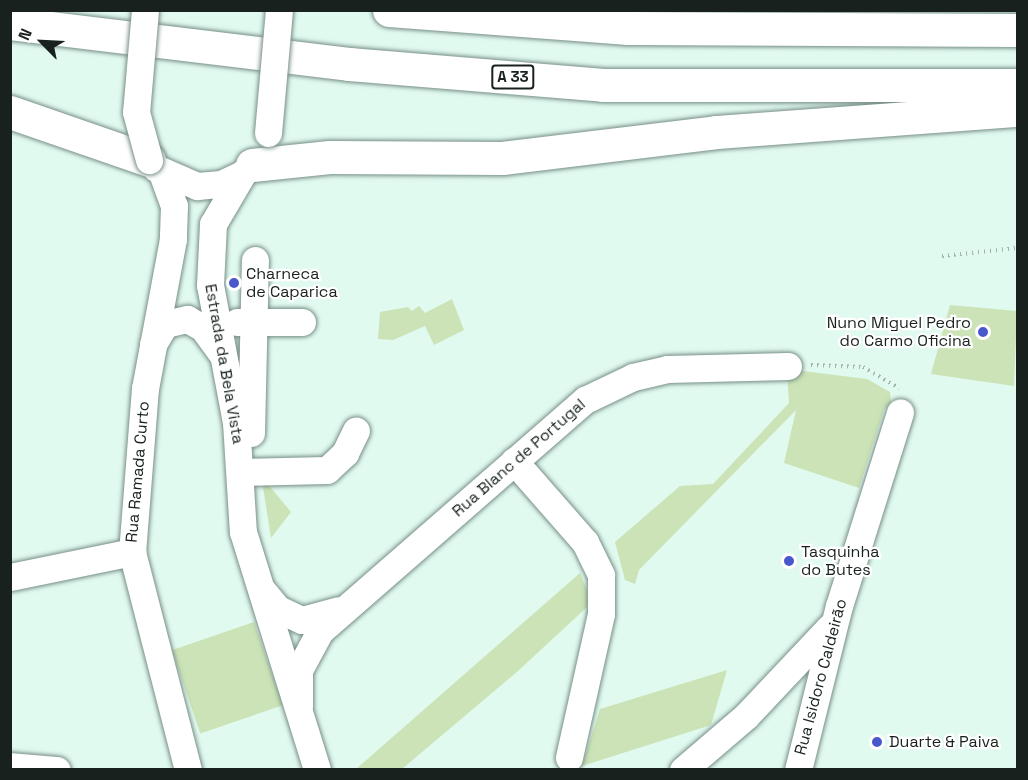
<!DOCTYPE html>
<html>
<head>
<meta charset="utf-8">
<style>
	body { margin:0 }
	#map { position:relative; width:1028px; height:780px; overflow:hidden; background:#e1faf0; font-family:"Space Grotesk",sans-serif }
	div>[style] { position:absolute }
	.green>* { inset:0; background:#cbe3b6; transform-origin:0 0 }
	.path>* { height:4px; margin-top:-2px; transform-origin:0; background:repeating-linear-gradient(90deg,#a0b4ac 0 1.5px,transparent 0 6px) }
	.roads { filter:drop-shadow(0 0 2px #788f87) drop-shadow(0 0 2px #788f87) }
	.minor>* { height:27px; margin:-13.5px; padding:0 13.5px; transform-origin:13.5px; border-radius:13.5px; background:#fff }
	.highway>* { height:33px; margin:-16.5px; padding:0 16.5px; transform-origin:16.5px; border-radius:16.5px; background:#fff }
	.bridges { filter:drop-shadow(0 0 2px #788f87) drop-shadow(0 0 2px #788f87) }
	.minor-bridge>* { height:27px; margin:-13.5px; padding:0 13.5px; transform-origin:13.5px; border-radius:13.5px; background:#fff }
	.dots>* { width:16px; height:16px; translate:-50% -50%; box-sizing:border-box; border:3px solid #fff; border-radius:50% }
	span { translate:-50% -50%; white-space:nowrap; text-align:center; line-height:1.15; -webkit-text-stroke:4.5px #fff; paint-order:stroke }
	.shield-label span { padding:2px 4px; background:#fff; border:2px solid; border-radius:4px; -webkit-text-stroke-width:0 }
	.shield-label { font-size:15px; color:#18211e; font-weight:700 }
	.poi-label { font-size:16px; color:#18211e }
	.left { translate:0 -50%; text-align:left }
	.right { translate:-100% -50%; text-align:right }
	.street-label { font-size:16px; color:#18211e }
	.frame { position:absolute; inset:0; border:12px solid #18211e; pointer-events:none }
	.north { position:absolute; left:12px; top:12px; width:60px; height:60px; -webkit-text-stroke:4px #fff; paint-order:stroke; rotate:294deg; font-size:16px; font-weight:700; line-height:24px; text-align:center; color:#18211e }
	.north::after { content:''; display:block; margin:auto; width:21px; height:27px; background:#18211e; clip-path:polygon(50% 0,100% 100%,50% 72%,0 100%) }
</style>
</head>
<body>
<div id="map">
	<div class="green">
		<i style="clip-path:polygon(452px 299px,464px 330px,434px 345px,425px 326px,393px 340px,378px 339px,380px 312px,408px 307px,412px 311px,419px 306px,425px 313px)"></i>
		<i style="clip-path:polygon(950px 305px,1017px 311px,1014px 386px,931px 374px)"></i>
		<i style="clip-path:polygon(803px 371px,867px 379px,890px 392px,891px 403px,884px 410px,859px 488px,784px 463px,796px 410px,639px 570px,635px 584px,625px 580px,615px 542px,680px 486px,713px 484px,789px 403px,787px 373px)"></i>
		<i style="clip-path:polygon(266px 482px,291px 512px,271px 538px,263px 487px)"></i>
		<i style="clip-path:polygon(580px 573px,591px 600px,586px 608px,518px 671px,402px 769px,355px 770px)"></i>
		<i style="left:254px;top:622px;width:88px;height:87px;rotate:71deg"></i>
		<i style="clip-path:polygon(727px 670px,711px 725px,582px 766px,600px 709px)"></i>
	</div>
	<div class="path">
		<i style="left:942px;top:256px;width:76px;rotate:-6deg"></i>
		<i style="left:811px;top:365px;width:52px;rotate:2.2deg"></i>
		<i style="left:863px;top:367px;width:42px;rotate:30.3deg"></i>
	</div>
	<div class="roads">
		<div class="minor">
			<i style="left:156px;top:168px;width:45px;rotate:23.7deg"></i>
			<i style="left:197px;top:186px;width:24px;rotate:-5deg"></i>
			<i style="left:221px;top:184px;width:23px;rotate:-25deg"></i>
			<i style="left:162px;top:173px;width:35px;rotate:70deg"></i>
			<i style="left:174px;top:206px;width:33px;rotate:92deg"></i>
			<i style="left:173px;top:239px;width:152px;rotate:100.6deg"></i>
			<i style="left:145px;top:388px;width:165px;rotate:94.5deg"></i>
			<i style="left:132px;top:552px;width:225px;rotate:75.6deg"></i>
			<i style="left:243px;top:173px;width:59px;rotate:120.5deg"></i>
			<i style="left:213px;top:224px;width:61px;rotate:92.8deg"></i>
			<i style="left:210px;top:285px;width:139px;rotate:79.3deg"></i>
			<i style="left:236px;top:422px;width:110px;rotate:86.4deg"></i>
			<i style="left:243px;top:532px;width:249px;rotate:72.7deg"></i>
			<i style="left:237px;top:322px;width:65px"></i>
			<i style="left:153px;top:344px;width:23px;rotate:-59deg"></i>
			<i style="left:165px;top:324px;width:23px;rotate:-13deg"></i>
			<i style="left:187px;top:319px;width:18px;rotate:29deg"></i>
			<i style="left:203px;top:328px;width:31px;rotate:54deg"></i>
			<i style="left:251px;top:433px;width:173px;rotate:-88.7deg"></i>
			<i style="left:514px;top:461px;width:108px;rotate:48.8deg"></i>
			<i style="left:585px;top:542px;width:37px;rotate:64deg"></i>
			<i style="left:601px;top:575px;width:39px;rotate:90deg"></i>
			<i style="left:601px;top:614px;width:147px;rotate:102.6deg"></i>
			<i style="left:240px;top:472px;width:87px;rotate:-1.3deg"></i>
			<i style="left:327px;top:470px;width:25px;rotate:-43deg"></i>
			<i style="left:345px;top:453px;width:25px;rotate:-64deg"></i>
			<i style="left:10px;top:577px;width:125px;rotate:-11.6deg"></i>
			<i style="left:262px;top:590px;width:25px;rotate:50deg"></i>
			<i style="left:278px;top:609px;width:26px;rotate:25deg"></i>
			<i style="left:302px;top:620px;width:38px;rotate:-15deg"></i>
			<i style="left:299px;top:706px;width:36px;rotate:-90deg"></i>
			<i style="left:299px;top:670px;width:44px;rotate:-61.7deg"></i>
			<i style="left:320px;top:631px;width:352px;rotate:-41.1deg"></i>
			<i style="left:585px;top:400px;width:53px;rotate:-25.6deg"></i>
			<i style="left:633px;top:377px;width:35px;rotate:-13deg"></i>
			<i style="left:667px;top:369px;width:121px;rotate:-1.4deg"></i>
			<i style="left:10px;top:766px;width:47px;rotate:4.9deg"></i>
			<i style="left:683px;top:770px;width:83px;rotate:-40.6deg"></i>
			<i style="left:746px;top:716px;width:122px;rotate:-46.7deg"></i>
			<i style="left:798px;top:770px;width:169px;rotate:-76deg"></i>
			<i style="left:839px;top:606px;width:203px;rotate:-72.5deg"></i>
		</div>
		<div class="highway">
			<i style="left:389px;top:10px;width:240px;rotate:4.3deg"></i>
			<i style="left:628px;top:28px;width:390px;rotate:0.3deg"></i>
			<i style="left:10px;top:23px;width:341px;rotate:6.9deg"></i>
			<i style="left:349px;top:64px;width:255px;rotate:4.7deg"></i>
			<i style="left:603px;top:85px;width:415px"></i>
			<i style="left:10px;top:112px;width:147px;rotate:19.1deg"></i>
			<i style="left:252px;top:165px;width:78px;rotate:-5.9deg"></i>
			<i style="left:330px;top:157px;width:172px;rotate:0.3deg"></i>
			<i style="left:502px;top:158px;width:216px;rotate:-6.9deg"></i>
			<i style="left:716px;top:132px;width:303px;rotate:-4.2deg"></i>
		</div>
	</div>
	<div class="bridges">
		<div class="minor-bridge">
			<i style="left:145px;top:10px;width:102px;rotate:95deg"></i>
			<i style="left:136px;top:112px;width:50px;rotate:74.8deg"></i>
			<i style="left:268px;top:133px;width:123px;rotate:-84.9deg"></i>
		</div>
	</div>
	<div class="dots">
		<i style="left:234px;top:283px;background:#4957cc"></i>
		<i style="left:983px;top:332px;background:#4957cc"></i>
		<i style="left:789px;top:561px;background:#4957cc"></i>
		<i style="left:877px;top:742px;background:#4957cc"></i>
	</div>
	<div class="shield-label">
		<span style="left:513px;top:77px">A 33</span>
	</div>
	<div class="poi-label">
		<span class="left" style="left:246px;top:283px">Charneca<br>de Caparica</span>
		<span class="right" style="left:971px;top:332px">Nuno Miguel Pedro<br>do Carmo Oficina</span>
		<span class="left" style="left:801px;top:561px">Tasquinha<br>do Butes</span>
		<span class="left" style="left:889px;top:742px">Duarte &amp; Paiva</span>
	</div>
	<div class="street-label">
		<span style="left:224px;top:364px;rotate:80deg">Estrada da Bela Vista</span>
		<span style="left:519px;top:458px;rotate:-41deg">Rua Blanc de Portugal</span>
		<span style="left:138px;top:472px;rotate:-85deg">Rua Ramada Curto</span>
		<span style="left:821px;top:677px;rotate:-75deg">Rua Isidoro Caldeirão</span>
	</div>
	<div class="frame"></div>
	<div class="north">N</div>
</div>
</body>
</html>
